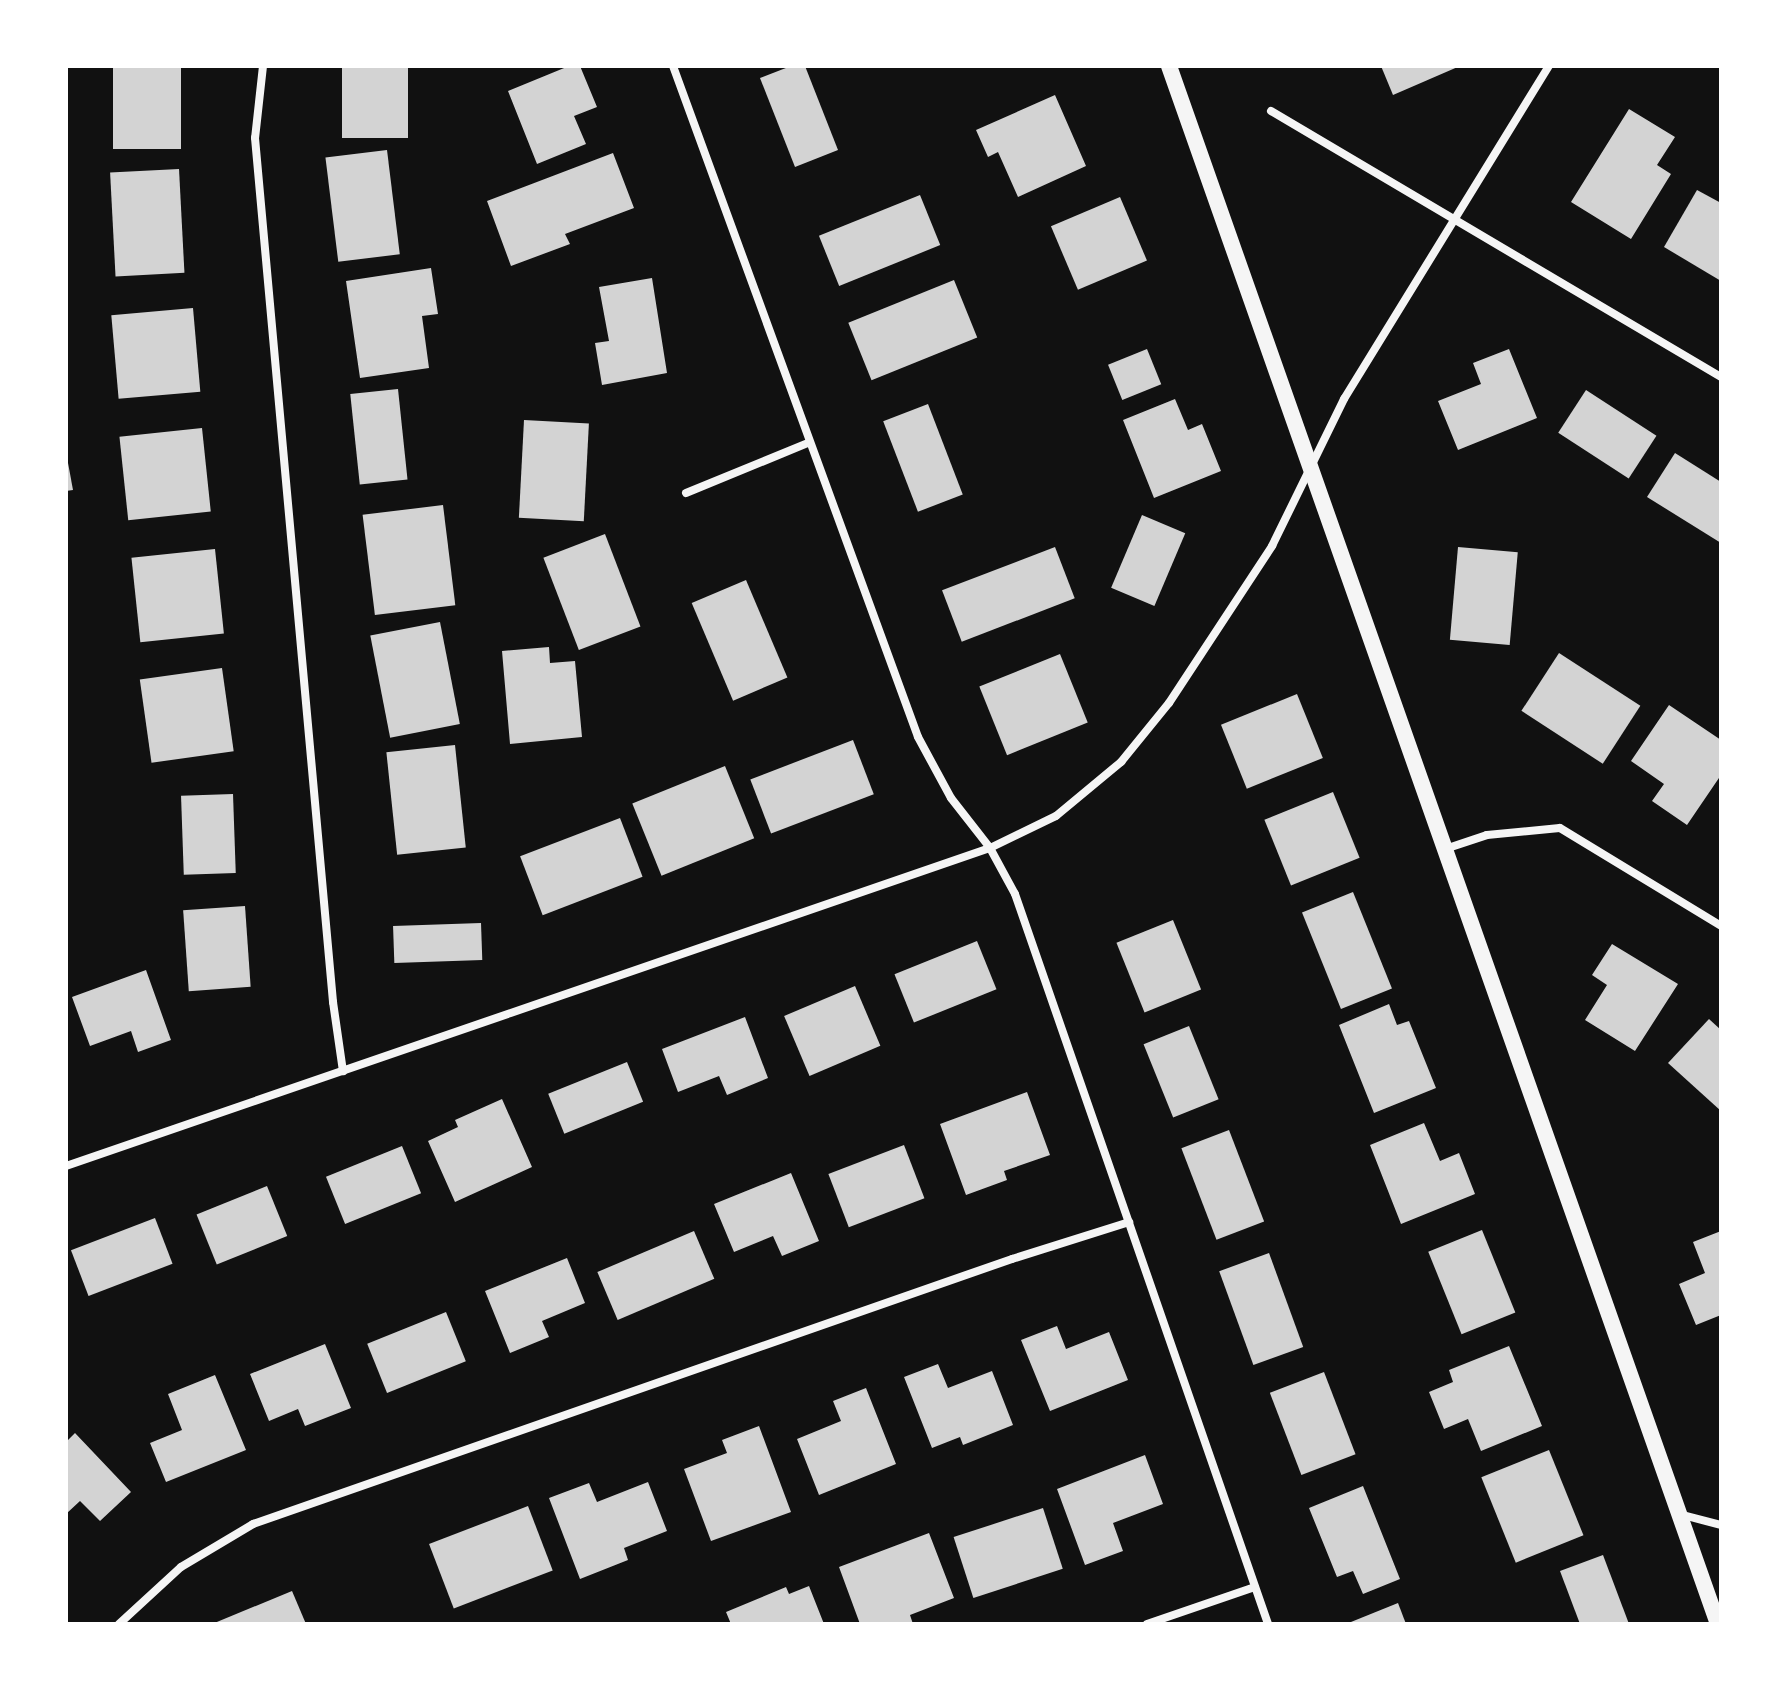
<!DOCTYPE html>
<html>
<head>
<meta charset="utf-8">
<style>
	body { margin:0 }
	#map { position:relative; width:1787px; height:1690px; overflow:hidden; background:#111; font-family:"Nunito Sans",sans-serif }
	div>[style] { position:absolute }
	.building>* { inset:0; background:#d3d3d3; transform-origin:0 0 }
	.minor>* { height:8px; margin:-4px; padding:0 4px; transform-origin:4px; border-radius:4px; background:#f5f5f5 }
	.secondary>* { height:16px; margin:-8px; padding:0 8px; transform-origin:8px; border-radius:8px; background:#f5f5f5 }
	span { translate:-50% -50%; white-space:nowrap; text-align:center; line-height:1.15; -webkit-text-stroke:7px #fff; paint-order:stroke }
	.frame { position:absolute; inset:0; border:68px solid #fff; pointer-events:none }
</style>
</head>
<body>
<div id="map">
	<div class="building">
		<i style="left:113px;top:66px;width:68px;height:83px"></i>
		<i style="left:342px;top:66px;width:66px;height:72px"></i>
		<i style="clip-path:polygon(569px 66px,580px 66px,597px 107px,574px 116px,586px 144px,537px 164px,508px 91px)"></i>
		<i style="clip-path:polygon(791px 66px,805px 66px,838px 150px,795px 167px,760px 78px)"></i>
		<i style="clip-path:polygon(1381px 66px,1460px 66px,1393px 95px)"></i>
		<i style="clip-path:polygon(1055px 95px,1086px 166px,1018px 197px,998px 152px,988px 157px,976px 130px)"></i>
		<i style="clip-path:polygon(1629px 109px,1675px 137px,1657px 165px,1671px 174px,1631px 239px,1571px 202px)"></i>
		<i style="left:387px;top:150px;width:105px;height:62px;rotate:83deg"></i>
		<i style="clip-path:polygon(613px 153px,634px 208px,565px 234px,570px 244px,511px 266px,487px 201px)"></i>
		<i style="left:179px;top:169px;width:104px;height:69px;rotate:87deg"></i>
		<i style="clip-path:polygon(1697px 190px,1721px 203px,1721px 281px,1664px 247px)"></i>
		<i style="left:920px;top:195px;width:54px;height:109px;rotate:68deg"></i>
		<i style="left:1120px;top:197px;width:69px;height:75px;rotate:67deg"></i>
		<i style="clip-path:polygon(431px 268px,438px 314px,422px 316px,429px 368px,360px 378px,346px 281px)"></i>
		<i style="clip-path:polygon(652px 278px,667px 373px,602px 385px,595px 343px,609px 341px,599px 287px)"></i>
		<i style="left:954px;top:280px;width:62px;height:114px;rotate:68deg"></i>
		<i style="left:193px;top:308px;width:84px;height:82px;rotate:85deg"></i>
		<i style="left:1147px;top:349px;width:38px;height:42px;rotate:68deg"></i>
		<i style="clip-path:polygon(1509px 349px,1537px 418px,1458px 450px,1438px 401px,1481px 384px,1473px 363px)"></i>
		<i style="left:398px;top:389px;width:91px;height:48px;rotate:84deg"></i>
		<i style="left:1586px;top:390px;width:84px;height:51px;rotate:33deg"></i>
		<i style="clip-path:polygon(1175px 399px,1188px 430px,1202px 424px,1221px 471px,1154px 498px,1123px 420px)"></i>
		<i style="left:928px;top:404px;width:97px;height:48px;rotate:69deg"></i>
		<i style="left:524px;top:420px;width:65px;height:98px;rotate:3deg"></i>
		<i style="left:202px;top:428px;width:84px;height:83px;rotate:84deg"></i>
		<i style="clip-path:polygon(66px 452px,73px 490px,66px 491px)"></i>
		<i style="clip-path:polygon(1675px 453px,1721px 482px,1721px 543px,1647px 497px)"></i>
		<i style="left:443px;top:505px;width:101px;height:81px;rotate:83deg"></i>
		<i style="left:1142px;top:515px;width:47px;height:79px;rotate:23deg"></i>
		<i style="left:605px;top:534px;width:99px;height:66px;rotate:69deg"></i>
		<i style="left:1055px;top:547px;width:55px;height:121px;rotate:69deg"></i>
		<i style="left:1458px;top:547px;width:60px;height:93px;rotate:5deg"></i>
		<i style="left:215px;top:549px;width:85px;height:84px;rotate:84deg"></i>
		<i style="left:746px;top:580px;width:106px;height:59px;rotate:67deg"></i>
		<i style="left:440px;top:622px;width:104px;height:71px;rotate:79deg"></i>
		<i style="clip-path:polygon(549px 647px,550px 663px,575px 661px,582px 737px,510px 744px,502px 651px)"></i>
		<i style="left:1559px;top:653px;width:97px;height:69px;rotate:33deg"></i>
		<i style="left:1060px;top:654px;width:74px;height:87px;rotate:68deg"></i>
		<i style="left:222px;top:668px;width:84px;height:83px;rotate:82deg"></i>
		<i style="left:1297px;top:694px;width:69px;height:82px;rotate:68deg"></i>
		<i style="clip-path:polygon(1669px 705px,1721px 740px,1721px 775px,1687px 825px,1652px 801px,1664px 784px,1631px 761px)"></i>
		<i style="left:853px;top:740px;width:58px;height:110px;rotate:69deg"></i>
		<i style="left:455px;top:745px;width:103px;height:69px;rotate:84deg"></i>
		<i style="left:725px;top:766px;width:78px;height:100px;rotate:68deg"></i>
		<i style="left:1333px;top:792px;width:71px;height:74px;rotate:68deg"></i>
		<i style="left:233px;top:794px;width:79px;height:52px;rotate:88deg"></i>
		<i style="left:620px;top:818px;width:63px;height:107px;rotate:69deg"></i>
		<i style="left:1353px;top:892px;width:104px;height:55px;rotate:68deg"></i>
		<i style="left:245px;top:906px;width:81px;height:62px;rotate:86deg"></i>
		<i style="left:1173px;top:920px;width:75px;height:61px;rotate:68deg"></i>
		<i style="left:481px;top:923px;width:37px;height:88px;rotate:88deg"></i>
		<i style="left:977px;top:941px;width:52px;height:89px;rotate:68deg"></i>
		<i style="clip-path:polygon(1612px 944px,1678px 984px,1635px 1051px,1585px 1020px,1607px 985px,1592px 975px)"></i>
		<i style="clip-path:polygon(146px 970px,171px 1040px,138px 1052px,131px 1031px,90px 1046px,72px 997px)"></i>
		<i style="left:855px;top:986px;width:65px;height:77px;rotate:67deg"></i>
		<i style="clip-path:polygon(1389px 1004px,1397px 1025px,1409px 1021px,1436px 1088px,1374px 1113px,1339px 1025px)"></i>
		<i style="clip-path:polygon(745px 1017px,768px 1078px,727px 1095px,719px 1076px,678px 1092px,662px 1049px)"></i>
		<i style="clip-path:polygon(1709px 1019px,1721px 1030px,1721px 1111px,1668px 1063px)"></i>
		<i style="left:1189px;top:1026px;width:79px;height:49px;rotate:68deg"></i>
		<i style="left:627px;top:1062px;width:43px;height:85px;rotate:68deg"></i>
		<i style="clip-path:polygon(1027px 1092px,1050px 1155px,1004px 1171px,1007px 1180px,966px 1195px,940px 1124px)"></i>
		<i style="clip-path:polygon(502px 1099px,532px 1167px,455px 1202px,428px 1141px,458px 1127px,455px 1120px)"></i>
		<i style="clip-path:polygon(1424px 1123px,1440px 1161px,1459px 1153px,1475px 1194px,1401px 1224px,1370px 1145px)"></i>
		<i style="left:1229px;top:1130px;width:98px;height:51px;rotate:69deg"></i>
		<i style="left:904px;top:1145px;width:57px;height:81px;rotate:69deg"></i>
		<i style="left:402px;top:1146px;width:51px;height:82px;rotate:68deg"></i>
		<i style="clip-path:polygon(791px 1173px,819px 1241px,782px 1256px,773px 1236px,734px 1252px,714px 1204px)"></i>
		<i style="left:267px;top:1186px;width:54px;height:76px;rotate:68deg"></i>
		<i style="left:155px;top:1218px;width:49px;height:90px;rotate:69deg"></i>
		<i style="left:1482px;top:1230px;width:89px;height:58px;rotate:68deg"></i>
		<i style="left:694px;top:1231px;width:52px;height:105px;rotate:67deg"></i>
		<i style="clip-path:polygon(1721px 1231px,1721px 1315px,1696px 1325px,1679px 1284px,1705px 1273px,1693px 1242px)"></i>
		<i style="left:1269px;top:1253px;width:100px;height:53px;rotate:70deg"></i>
		<i style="clip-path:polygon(567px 1258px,585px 1303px,542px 1321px,549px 1337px,510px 1353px,485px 1291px)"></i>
		<i style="left:446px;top:1312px;width:53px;height:85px;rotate:68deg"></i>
		<i style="clip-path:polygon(1057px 1326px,1066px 1349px,1109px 1332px,1128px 1380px,1050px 1411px,1021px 1340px)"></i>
		<i style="clip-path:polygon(325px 1344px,351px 1408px,305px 1426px,298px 1409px,269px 1421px,250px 1374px)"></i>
		<i style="clip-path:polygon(1509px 1346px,1542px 1426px,1481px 1451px,1468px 1419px,1444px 1429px,1429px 1392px,1453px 1382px,1449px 1370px)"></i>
		<i style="clip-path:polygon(938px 1364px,948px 1388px,992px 1371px,1013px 1425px,963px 1445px,960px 1437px,932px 1448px,904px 1377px)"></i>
		<i style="left:1324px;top:1372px;width:88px;height:58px;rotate:69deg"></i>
		<i style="clip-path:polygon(215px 1375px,246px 1450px,166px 1482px,150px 1443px,182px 1430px,168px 1394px)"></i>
		<i style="clip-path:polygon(866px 1388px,896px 1464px,819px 1495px,797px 1439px,841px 1421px,833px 1401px)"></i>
		<i style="clip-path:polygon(759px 1426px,791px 1512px,711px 1541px,684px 1469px,727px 1453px,722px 1440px)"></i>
		<i style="clip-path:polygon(75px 1433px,131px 1492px,100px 1521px,80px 1501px,66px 1514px,66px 1442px)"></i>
		<i style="left:1549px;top:1450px;width:92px;height:73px;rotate:68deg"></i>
		<i style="clip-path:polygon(1145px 1455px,1163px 1504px,1113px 1523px,1123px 1551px,1085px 1565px,1057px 1489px)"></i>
		<i style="clip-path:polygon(648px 1482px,667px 1531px,624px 1548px,628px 1560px,580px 1579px,549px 1498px,589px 1483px,597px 1502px)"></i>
		<i style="clip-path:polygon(1363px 1486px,1400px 1579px,1363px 1594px,1353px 1571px,1337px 1577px,1309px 1508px)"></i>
		<i style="left:528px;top:1506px;width:69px;height:106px;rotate:69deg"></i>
		<i style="left:1043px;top:1508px;width:64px;height:94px;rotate:72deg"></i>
		<i style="clip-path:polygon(929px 1533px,954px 1598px,910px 1615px,913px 1624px,860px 1624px,839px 1567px)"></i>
		<i style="clip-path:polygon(1603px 1555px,1629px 1624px,1580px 1624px,1560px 1571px)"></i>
		<i style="clip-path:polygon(809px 1586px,824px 1624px,731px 1624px,726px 1612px,786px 1587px,789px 1594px)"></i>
		<i style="clip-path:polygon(292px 1591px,306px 1624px,212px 1624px)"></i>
		<i style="clip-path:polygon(1398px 1603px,1406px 1624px,1346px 1624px)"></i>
	</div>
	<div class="minor">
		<i style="left:263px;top:66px;width:72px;rotate:96.3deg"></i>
		<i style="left:255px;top:138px;width:868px;rotate:84.84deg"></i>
		<i style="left:333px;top:1002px;width:70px;rotate:81.8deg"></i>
		<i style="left:673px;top:66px;width:714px;rotate:69.94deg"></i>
		<i style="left:918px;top:737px;width:69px;rotate:61.6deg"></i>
		<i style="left:951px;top:798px;width:63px;rotate:52deg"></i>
		<i style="left:990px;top:848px;width:52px;rotate:61.5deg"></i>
		<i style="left:1015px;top:894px;width:773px;rotate:70.88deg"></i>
		<i style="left:1271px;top:111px;width:523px;rotate:30.59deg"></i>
		<i style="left:686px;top:493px;width:132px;rotate:-22.3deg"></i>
		<i style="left:1445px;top:849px;width:44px;rotate:-18.4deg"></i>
		<i style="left:1487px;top:835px;width:73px;rotate:-5.5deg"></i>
		<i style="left:1560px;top:828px;width:188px;rotate:31.3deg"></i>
		<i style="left:66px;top:1166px;width:977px;rotate:-18.99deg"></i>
		<i style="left:990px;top:848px;width:73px;rotate:-25.9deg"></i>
		<i style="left:1056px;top:816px;width:85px;rotate:-39.7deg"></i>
		<i style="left:1121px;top:762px;width:76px;rotate:-50.9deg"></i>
		<i style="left:1169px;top:703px;width:188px;rotate:-56.7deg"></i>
		<i style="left:1272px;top:546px;width:164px;rotate:-63.9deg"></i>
		<i style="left:1344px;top:399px;width:391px;rotate:-58.4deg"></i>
		<i style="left:1679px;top:1514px;width:43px;rotate:14.7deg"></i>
		<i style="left:119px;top:1624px;width:84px;rotate:-42.6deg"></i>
		<i style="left:181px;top:1567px;width:84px;rotate:-30.8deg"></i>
		<i style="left:253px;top:1524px;width:804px;rotate:-19.25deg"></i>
		<i style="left:1012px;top:1259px;width:123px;rotate:-17.5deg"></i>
		<i style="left:1147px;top:1624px;width:114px;rotate:-18.9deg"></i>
	</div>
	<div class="secondary">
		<i style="left:1169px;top:66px;width:1652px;rotate:70.59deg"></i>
	</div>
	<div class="frame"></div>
</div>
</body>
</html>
